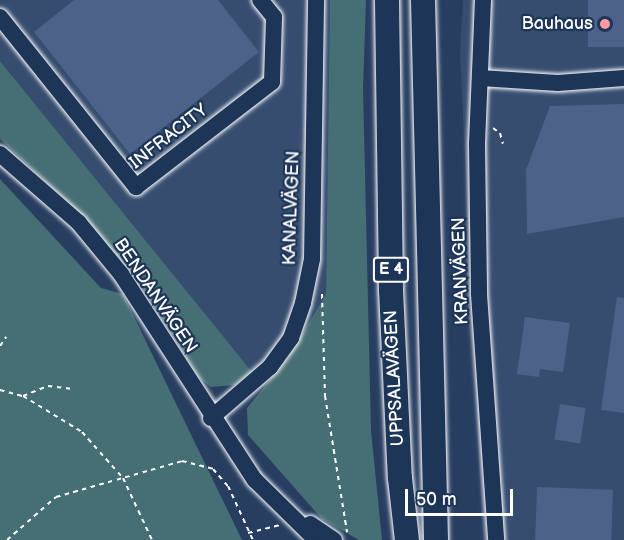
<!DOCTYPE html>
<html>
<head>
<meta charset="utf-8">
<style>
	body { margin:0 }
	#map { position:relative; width:624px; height:540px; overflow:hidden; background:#273e61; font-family:"Balsamiq Sans",sans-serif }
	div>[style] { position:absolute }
	.built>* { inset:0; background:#364d70 }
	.green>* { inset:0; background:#466f75 }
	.building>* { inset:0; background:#4d6289; transform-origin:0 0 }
	.path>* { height:2px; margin-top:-1px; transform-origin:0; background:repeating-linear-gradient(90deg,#fff 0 4.5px,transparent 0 9px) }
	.roads { filter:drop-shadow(0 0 2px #fff) drop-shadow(0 0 2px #fff) }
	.minor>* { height:16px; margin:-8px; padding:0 8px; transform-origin:8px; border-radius:8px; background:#1d3557 }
	.highway>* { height:24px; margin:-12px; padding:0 12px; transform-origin:12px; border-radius:12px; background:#1d3557 }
	.dots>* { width:16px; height:16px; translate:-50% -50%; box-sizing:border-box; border:3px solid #1d3557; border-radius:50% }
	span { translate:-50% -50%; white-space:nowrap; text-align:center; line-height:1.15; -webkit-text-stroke:4.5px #1d3557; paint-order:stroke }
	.shield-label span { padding:2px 4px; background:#1d3557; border:2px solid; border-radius:4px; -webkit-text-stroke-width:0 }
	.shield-label { font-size:16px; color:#fff; font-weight:700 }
	.poi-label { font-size:18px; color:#fff }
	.right { translate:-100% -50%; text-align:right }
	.street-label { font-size:18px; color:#fff }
	.scale { position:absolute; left:405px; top:489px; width:108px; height:27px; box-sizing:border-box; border:3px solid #fff; border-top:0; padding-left:8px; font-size:18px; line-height:21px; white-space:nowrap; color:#fff; -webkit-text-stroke:4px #1d3557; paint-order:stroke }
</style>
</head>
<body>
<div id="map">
	<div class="built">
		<i style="clip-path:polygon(0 0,330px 0,326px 294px,288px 358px,263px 387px,0 61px)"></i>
		<i style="clip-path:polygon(463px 0,624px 0,624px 540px,483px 540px,460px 52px)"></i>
	</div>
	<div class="green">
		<i style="clip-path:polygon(330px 0,366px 0,363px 88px,371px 431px,382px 540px,359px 540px,322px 519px,248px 435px,247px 408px,288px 358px,326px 294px)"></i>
		<i style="clip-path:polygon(0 61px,252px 372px,234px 385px,211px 387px,199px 378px,136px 277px,71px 205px,0 139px)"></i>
		<i style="clip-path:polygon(0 179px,101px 288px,123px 294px,242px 540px,0 540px)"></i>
	</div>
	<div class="building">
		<i style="clip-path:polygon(74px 0,218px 0,259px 52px,130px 154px,34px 32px)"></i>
		<i style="left:588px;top:0;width:36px;height:47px"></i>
		<i style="clip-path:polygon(624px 104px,624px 217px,527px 234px,526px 170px,550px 106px)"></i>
		<i style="clip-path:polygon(617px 297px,624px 298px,624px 413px,601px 410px)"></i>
		<i style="clip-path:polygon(525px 317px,570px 323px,563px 372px,540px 369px,539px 377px,517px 374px)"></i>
		<i style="left:560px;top:404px;width:26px;height:36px;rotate:9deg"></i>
		<i style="left:537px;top:487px;width:76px;height:53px;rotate:2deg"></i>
	</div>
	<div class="path">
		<i style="left:493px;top:128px;width:9px;rotate:36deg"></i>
		<i style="left:500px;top:133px;width:11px;rotate:75deg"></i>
		<i style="left:322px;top:294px;width:102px;rotate:88.3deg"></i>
		<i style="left:325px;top:396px;width:138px;rotate:80.8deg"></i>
		<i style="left:0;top:346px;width:11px;rotate:-56deg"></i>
		<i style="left:0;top:390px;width:24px;rotate:15deg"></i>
		<i style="left:23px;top:396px;width:69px;rotate:31.4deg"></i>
		<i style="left:82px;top:432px;width:62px;rotate:48.3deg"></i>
		<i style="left:123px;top:478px;width:68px;rotate:64.9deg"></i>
		<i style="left:23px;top:396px;width:27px;rotate:-22deg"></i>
		<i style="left:48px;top:386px;width:23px;rotate:7deg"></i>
		<i style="left:248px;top:533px;width:33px;rotate:-14deg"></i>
		<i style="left:7px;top:540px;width:65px;rotate:-41.3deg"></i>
		<i style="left:56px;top:497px;width:131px;rotate:-15.9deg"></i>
		<i style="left:182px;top:461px;width:32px;rotate:14deg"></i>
		<i style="left:213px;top:469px;width:23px;rotate:49deg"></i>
		<i style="left:228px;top:486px;width:60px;rotate:65.2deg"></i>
	</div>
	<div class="roads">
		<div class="minor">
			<i style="left:483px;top:0;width:145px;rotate:92.4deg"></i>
			<i style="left:477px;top:145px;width:149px;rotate:89.2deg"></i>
			<i style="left:479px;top:294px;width:247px;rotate:86deg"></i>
			<i style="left:0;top:17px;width:218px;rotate:51.3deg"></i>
			<i style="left:136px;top:187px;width:172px;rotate:-37.7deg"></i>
			<i style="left:272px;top:82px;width:65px;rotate:-88.2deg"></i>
			<i style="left:274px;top:17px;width:22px;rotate:-129deg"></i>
			<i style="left:480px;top:78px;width:78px;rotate:3.7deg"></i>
			<i style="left:558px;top:83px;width:66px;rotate:-4.3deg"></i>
			<i style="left:0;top:154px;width:105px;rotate:41.1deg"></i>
			<i style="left:79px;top:223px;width:66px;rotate:50.5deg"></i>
			<i style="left:121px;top:274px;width:246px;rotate:57deg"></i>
			<i style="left:255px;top:480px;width:86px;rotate:44.5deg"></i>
			<i style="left:211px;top:418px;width:78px;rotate:-40.8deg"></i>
			<i style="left:270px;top:367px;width:36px;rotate:-54deg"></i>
			<i style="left:291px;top:338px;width:37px;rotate:-71deg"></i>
			<i style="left:303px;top:303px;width:45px;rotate:-78.4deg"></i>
			<i style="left:312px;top:259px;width:259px;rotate:-89.1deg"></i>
			<i style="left:310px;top:524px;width:29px;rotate:34deg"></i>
		</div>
		<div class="highway">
			<i style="left:387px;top:0;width:290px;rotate:89.2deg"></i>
			<i style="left:391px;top:290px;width:188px;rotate:87.3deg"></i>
			<i style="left:400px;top:478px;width:62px;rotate:83.6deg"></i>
			<i style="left:423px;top:0;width:540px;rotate:88.62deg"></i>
		</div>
	</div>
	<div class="dots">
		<i style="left:605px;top:24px;background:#ff9aa2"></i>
	</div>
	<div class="shield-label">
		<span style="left:391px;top:270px">E 4</span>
	</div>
	<div class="poi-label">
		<span class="right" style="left:593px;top:24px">Bauhaus</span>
	</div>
	<div class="street-label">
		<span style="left:169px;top:137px;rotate:-38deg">INFRACITY</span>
		<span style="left:292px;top:208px;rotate:-88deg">KANALVÄGEN</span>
		<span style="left:461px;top:271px;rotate:-92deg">KRANVÄGEN</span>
		<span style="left:155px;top:296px;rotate:56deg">BENDANVÄGEN</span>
		<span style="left:395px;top:378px;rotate:-93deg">UPPSALAVÄGEN</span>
	</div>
	<div class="scale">50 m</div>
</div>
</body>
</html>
